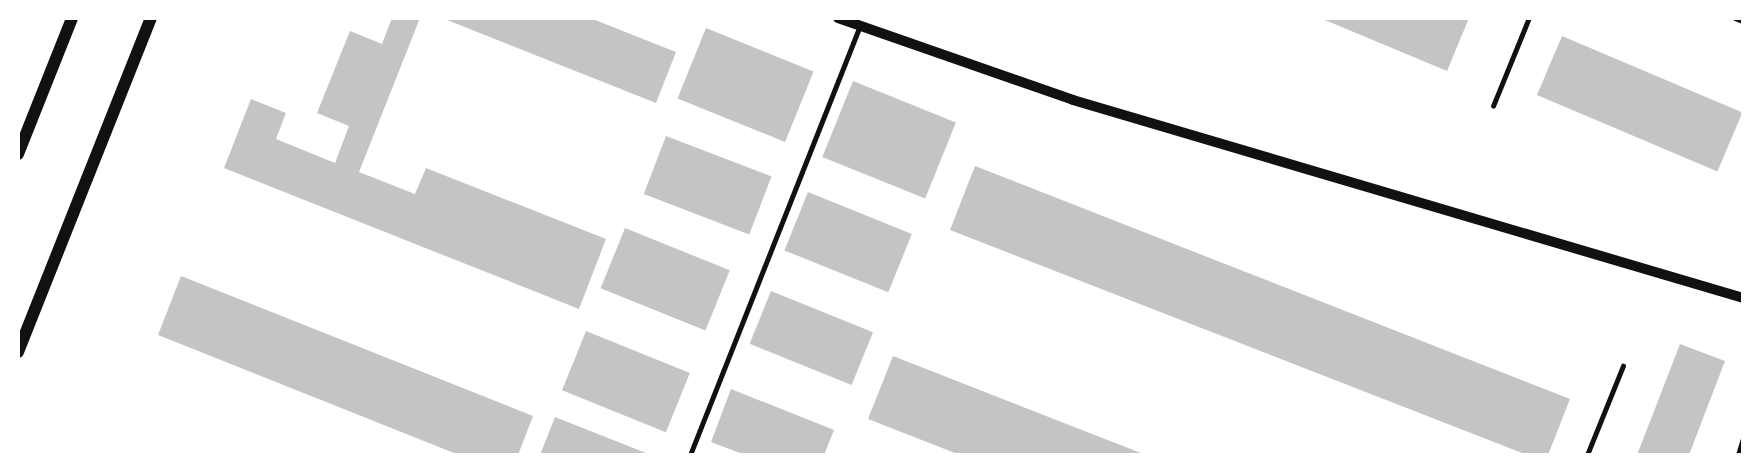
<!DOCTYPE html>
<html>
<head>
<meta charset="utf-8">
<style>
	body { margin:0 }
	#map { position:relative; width:1761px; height:473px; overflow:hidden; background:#fff; font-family:"Sofia Sans Condensed",sans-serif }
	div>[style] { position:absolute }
	.building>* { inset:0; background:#c4c4c4; transform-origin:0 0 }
	.service>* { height:4.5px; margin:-2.25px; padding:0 2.25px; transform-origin:2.25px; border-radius:2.25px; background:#111 }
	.tertiary>* { height:10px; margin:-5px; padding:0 5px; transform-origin:5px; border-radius:5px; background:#111 }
	.secondary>* { height:12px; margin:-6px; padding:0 6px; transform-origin:6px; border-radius:6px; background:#111 }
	span { translate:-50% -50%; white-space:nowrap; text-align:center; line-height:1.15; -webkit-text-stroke:5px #fff; paint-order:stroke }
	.frame { position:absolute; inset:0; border:20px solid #fff; pointer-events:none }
</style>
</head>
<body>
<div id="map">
	<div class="building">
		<i style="clip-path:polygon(392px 18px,420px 18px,359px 172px,415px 194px,426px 168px,606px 239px,579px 309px,224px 168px,251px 99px,286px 113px,276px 139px,335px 163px,349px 126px,317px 113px,350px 31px,382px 44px)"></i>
		<i style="clip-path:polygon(442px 18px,590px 18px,676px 52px,656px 103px)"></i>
		<i style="clip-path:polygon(1320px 18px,1469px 18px,1447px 71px)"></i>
		<i style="left:706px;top:28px;width:116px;height:76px;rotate:22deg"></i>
		<i style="left:1562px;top:36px;width:196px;height:64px;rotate:23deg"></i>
		<i style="left:853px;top:81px;width:111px;height:82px;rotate:22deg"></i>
		<i style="left:666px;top:136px;width:113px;height:62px;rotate:21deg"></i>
		<i style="clip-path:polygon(975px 166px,1570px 399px,1548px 455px,1527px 455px,950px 230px)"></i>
		<i style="left:808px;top:192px;width:112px;height:63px;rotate:22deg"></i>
		<i style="left:625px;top:228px;width:113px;height:65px;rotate:22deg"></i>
		<i style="clip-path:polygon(181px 276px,533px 416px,518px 455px,459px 455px,158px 335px)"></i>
		<i style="left:771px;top:291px;width:110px;height:57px;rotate:22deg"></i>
		<i style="left:586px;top:331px;width:112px;height:64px;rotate:22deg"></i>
		<i style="clip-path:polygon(1680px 344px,1725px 361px,1689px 455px,1637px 455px)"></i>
		<i style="clip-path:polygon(893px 356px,1146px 455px,960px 455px,868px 419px)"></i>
		<i style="clip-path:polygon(731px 389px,834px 430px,824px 455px,745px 455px,711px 442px)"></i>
		<i style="clip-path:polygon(555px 417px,651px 455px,540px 455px)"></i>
	</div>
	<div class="service">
		<i style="left:1735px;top:18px;width:9px;rotate:21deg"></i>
		<i style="left:1493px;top:106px;width:95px;rotate:-67.8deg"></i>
		<i style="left:690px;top:455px;width:461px;rotate:-68.4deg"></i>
		<i style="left:1587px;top:455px;width:96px;rotate:-68deg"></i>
		<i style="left:1738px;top:455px;width:17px;rotate:-73deg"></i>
	</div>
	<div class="tertiary">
		<i style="left:838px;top:18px;width:249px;rotate:19.2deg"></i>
		<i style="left:1073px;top:100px;width:699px;rotate:16.46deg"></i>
	</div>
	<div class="secondary">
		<i style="left:18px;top:154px;width:146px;rotate:-68.3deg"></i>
		<i style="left:18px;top:352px;width:360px;rotate:-68.3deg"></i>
	</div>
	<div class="frame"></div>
</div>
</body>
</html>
